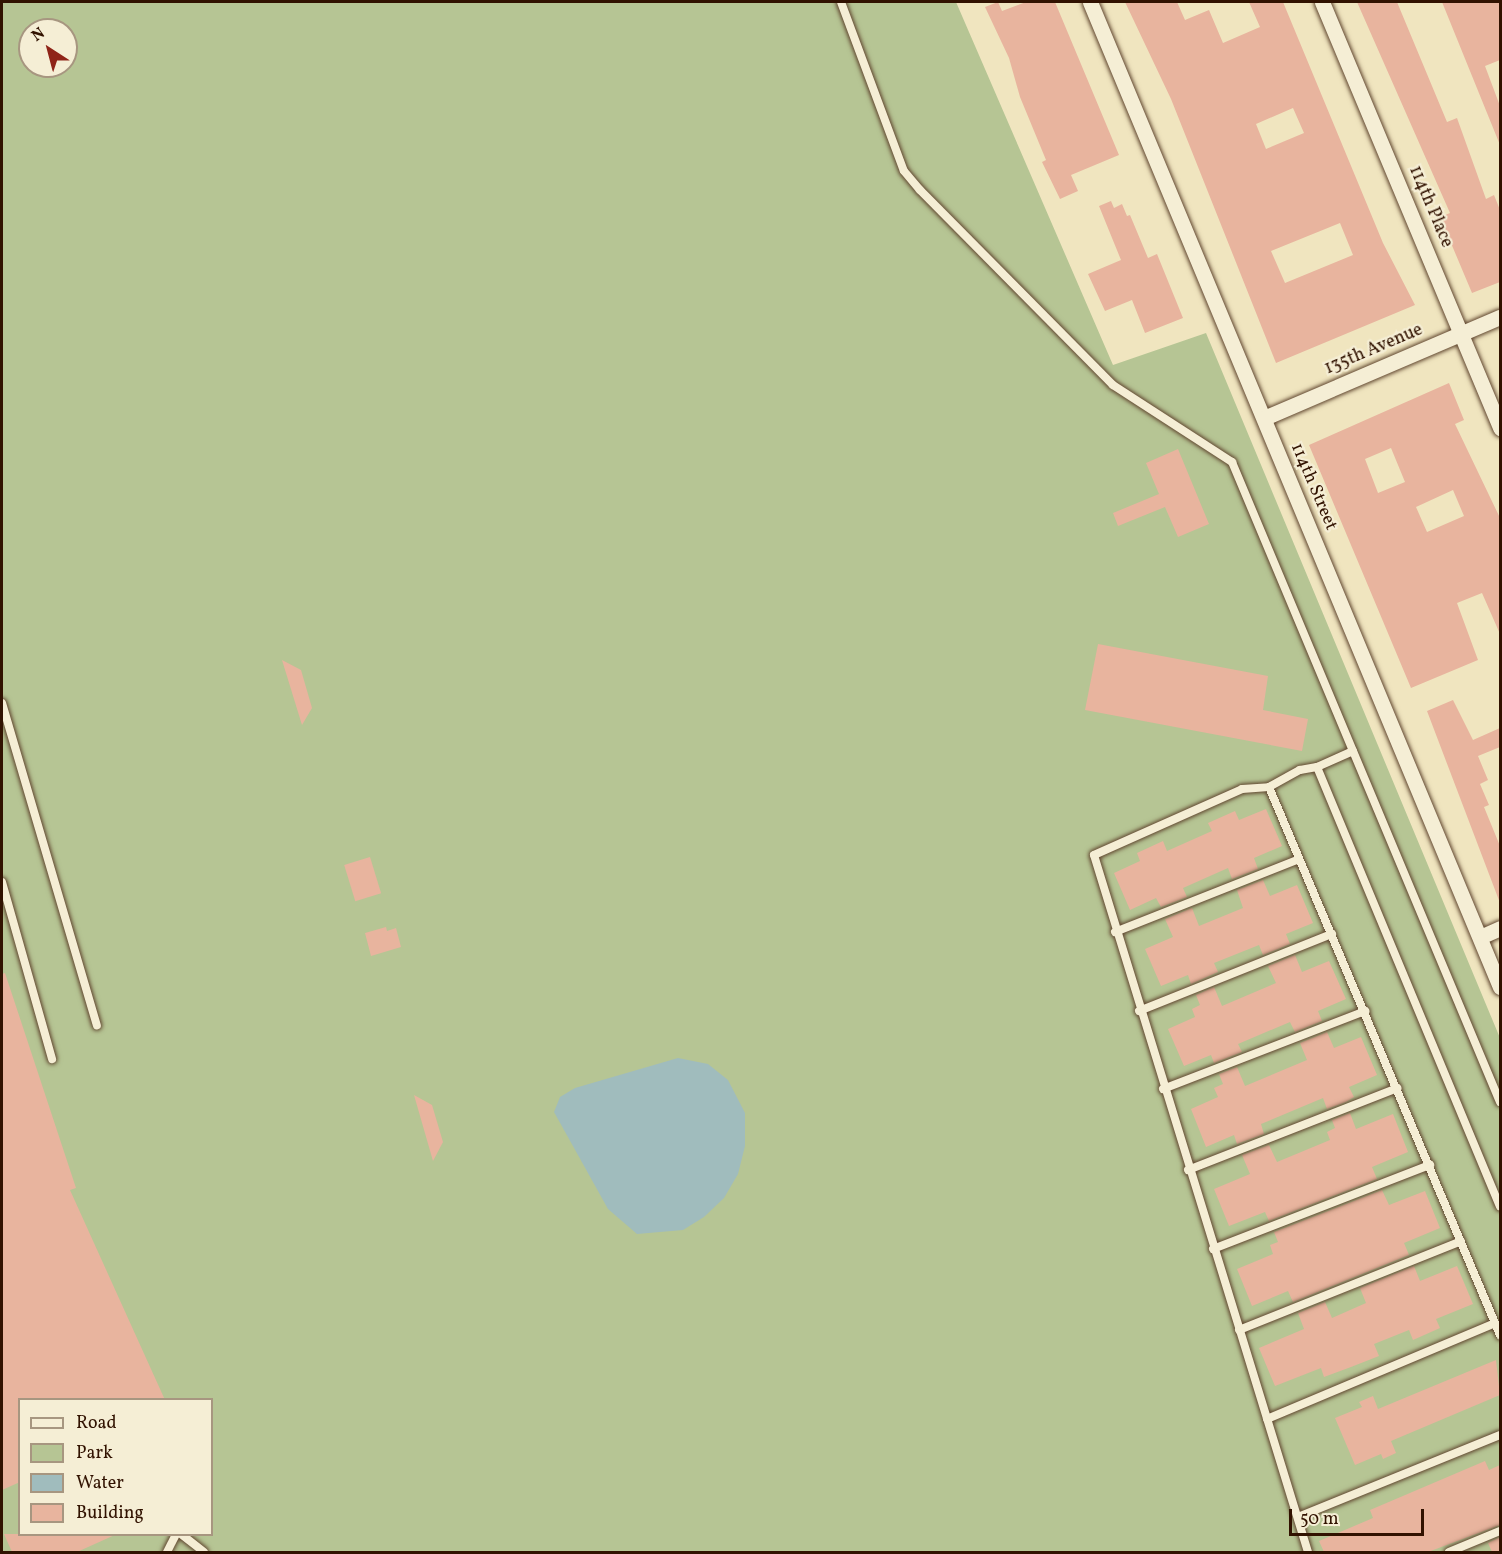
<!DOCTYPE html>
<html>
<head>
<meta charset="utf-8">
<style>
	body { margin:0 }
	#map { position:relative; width:1502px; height:1554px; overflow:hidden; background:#f0e5bf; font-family:Vollkorn,serif }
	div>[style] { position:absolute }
	.green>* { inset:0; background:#b6c594 }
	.water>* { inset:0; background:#a0bcbd }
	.building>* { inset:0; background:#e8b49e; transform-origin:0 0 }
	.roads { filter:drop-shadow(0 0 2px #614730) drop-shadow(0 0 2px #614730) }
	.service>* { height:8px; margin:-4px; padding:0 4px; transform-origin:4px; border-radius:4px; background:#f5eed5 }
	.minor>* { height:15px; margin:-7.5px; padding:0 7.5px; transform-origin:7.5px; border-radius:7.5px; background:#f5eed5 }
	span { translate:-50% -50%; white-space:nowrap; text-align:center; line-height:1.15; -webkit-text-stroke:4.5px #f5eed5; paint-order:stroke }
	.street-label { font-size:18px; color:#311200 }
	.frame { position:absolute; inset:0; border:3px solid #311200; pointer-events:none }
	.legend { position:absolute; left:18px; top:1398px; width:195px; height:138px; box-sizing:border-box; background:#f5eed5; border:2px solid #a79680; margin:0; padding:8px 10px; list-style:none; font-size:18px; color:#311200 }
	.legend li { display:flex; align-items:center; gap:12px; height:30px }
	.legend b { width:30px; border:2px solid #a79680 }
	.north { position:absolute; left:18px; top:18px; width:60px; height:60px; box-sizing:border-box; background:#f5eed5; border:2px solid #a79680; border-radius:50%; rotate:324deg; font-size:16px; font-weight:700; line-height:24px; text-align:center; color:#311200 }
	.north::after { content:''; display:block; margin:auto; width:21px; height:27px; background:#8f2418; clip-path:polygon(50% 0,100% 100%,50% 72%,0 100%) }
	.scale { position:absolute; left:1289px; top:1509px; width:135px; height:27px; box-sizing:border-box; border:3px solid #311200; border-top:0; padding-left:8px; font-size:18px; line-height:21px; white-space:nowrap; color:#311200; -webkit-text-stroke:4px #f5eed5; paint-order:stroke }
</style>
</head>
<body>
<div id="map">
	<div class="green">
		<i style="clip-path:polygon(evenodd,2px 2px,956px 2px,1113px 365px,1206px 333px,1500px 1038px,1500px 1552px,2px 1552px,2px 2px,30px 30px,66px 30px,66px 66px,30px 66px,30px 30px,2px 2px,20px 1400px,212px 1400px,212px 1534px,20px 1534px,20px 1400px)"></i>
	</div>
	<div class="water">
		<i style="clip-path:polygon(678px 1058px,708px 1064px,728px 1080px,745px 1113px,745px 1146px,738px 1174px,724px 1198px,704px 1217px,683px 1230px,637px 1234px,608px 1209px,554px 1112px,560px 1097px,575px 1088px)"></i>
	</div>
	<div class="building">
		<i style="clip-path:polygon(998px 2px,1002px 11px,1026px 2px,1055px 2px,1119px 155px,1071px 175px,1078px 191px,1060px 199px,1042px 162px,1046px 160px,1020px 97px,1009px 58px,985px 7px)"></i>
		<i style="clip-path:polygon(evenodd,1125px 2px,1177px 2px,1185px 20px,1209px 10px,1223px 43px,1260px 27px,1249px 2px,1283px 2px,1383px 243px,1415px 305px,1276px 363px,1171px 99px,1125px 2px,1293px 108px,1304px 133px,1266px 149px,1256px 124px,1293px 108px,1125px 2px,1340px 223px,1353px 255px,1285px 283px,1271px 251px,1340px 223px)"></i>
		<i style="clip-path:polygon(1357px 2px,1397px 2px,1447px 122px,1457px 118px,1486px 199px,1494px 195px,1500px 210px,1500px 282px,1472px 293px,1440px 217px,1450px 213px)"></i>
		<i style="clip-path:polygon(1442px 2px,1500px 2px,1500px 60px,1485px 66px,1500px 106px,1500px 145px)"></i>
		<i style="clip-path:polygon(1111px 201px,1114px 208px,1122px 204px,1127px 216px,1130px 215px,1148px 258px,1157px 254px,1183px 318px,1145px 333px,1132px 300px,1105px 311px,1088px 274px,1121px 260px,1099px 206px)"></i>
		<i style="clip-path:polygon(evenodd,1449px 383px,1464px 420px,1455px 424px,1500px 518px,1500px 634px,1482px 593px,1457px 603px,1478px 660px,1411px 688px,1309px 445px,1449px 383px,1391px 448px,1405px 482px,1378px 493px,1365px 459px,1391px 448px,1449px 383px,1453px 490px,1464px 516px,1427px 532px,1416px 507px,1453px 490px)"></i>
		<i style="clip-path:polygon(1178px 449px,1209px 524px,1178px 537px,1165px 507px,1118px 526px,1113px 513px,1159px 494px,1146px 463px)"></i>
		<i style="clip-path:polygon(1098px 644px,1268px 676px,1263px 710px,1308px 719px,1302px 751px,1085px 710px)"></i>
		<i style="clip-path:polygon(282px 660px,301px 670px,312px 708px,302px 725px)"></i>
		<i style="clip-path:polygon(1453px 700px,1473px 740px,1500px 728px,1500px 747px,1478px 756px,1488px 780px,1480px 784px,1489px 805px,1484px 807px,1500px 846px,1500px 903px,1427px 711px)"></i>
		<i style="clip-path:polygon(1266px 809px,1282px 846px,1254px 858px,1258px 869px,1232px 879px,1228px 868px,1183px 888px,1187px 897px,1161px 907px,1156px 898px,1130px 910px,1114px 873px,1140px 861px,1137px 853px,1163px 841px,1167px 851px,1212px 831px,1208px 823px,1235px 811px,1239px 820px)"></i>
		<i style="left:370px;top:857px;width:38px;height:27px;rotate:73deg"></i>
		<i style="clip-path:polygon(1263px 880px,1270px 896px,1297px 885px,1313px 923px,1286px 934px,1290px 944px,1263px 955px,1259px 945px,1214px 963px,1218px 972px,1191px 984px,1188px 975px,1161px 986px,1145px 949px,1173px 937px,1165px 919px,1192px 908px,1199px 926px,1243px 908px,1237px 890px)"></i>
		<i style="clip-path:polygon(386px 927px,387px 931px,396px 928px,401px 947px,371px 956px,365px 933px)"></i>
		<i style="clip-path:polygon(1295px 955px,1302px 972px,1329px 961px,1346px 999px,1318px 1011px,1322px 1021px,1295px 1032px,1290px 1022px,1238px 1044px,1242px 1052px,1214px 1063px,1211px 1055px,1184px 1066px,1168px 1029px,1195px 1017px,1192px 1009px,1200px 1005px,1196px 995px,1214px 987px,1222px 1006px,1276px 983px,1268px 966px)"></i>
		<i style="clip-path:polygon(5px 973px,76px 1188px,70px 1190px,165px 1400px,20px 1400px,20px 1482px,2px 1490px,2px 974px)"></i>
		<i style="clip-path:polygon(1327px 1032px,1334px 1048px,1361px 1037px,1377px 1075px,1349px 1087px,1354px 1097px,1346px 1102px,1327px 1109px,1323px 1098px,1261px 1124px,1264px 1134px,1237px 1144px,1234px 1135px,1206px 1147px,1191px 1109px,1218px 1097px,1214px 1088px,1223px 1084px,1219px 1074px,1237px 1067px,1245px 1086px,1307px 1060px,1300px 1043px)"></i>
		<i style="clip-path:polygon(414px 1095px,432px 1105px,443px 1142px,433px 1161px)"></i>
		<i style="clip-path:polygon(1350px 1113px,1356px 1129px,1393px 1114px,1408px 1152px,1372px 1167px,1377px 1179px,1269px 1221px,1265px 1212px,1229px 1226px,1214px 1189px,1250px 1174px,1242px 1155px,1269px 1145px,1277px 1162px,1330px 1140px,1327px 1132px,1335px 1128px,1332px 1120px)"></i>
		<i style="clip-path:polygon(1382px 1190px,1389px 1205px,1425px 1191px,1440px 1228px,1404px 1243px,1409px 1255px,1293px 1302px,1288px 1291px,1252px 1306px,1237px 1269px,1273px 1254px,1270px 1245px,1278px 1242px,1274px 1232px)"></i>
		<i style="clip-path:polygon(1414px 1266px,1420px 1281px,1457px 1266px,1473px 1304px,1436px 1319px,1440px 1328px,1413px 1340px,1409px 1330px,1374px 1344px,1379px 1356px,1351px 1367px,1324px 1377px,1321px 1368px,1275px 1386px,1259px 1348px,1304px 1329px,1298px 1313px,1325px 1302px,1332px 1318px,1366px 1303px,1360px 1288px)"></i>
		<i style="clip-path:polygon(1496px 1360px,1500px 1395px,1391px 1441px,1396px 1453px,1383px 1459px,1381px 1454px,1355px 1465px,1335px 1418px,1362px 1407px,1359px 1402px,1373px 1396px,1378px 1409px)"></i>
		<i style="clip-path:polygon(1485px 1461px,1489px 1470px,1500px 1465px,1500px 1525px,1428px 1552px,1324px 1552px,1319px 1541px,1373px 1518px,1370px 1510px)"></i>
		<i style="clip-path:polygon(4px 1534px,117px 1534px,77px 1552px,12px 1552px)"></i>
		<i style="clip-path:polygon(1500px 1537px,1500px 1552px,1492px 1552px,1488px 1543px)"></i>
	</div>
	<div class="roads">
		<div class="service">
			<i style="left:841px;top:2px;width:180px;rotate:69.6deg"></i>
			<i style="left:904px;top:171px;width:25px;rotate:50deg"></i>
			<i style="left:920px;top:190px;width:274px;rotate:45.3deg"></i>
			<i style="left:1113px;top:385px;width:142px;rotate:32.9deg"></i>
			<i style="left:1232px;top:462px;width:694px;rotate:67.28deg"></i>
			<i style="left:2px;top:703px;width:336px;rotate:73.6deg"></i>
			<i style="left:1353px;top:751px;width:39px;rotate:156deg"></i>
			<i style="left:1317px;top:767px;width:476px;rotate:67.4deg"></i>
			<i style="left:1269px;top:787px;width:35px;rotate:-29deg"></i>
			<i style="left:1300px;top:770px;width:17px;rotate:-10deg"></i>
			<i style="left:2px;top:882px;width:184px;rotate:74.2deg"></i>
			<i style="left:1115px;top:932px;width:198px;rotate:-21.6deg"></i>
			<i style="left:1139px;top:1011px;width:208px;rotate:-21.8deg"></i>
			<i style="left:1163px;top:1089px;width:217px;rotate:-21.1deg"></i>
			<i style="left:1188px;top:1170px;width:225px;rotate:-21.4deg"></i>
			<i style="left:1213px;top:1249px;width:233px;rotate:-21.2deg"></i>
			<i style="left:1239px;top:1330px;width:239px;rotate:-21.8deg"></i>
			<i style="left:1267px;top:1419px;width:247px;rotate:-22.8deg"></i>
			<i style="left:1298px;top:1517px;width:218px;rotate:-22.1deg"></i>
			<i style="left:181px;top:1534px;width:29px;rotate:38deg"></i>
			<i style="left:167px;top:1552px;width:20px;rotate:-63deg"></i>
			<i style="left:1308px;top:1552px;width:729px;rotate:-107.07deg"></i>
			<i style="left:1094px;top:855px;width:162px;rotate:-24deg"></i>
			<i style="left:1242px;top:789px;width:27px;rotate:-4deg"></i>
			<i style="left:1269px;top:787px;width:595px;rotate:67.14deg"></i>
			<i style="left:1449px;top:1552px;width:55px;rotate:-22.4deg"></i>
		</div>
		<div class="minor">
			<i style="left:1090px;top:2px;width:1067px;rotate:67.4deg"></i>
			<i style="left:1322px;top:2px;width:462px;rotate:67.3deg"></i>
			<i style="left:1264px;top:418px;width:257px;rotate:-23.2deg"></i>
			<i style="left:1480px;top:937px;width:22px;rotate:-24deg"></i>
		</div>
	</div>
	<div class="street-label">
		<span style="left:1430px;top:207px;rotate:67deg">114th Place</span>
		<span style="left:1374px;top:350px;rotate:-23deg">135th Avenue</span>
		<span style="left:1313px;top:487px;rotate:67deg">114th Street</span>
	</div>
	<div class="frame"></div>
	<ul class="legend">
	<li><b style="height:8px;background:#f5eed5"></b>Road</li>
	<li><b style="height:16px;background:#b6c594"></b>Park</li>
	<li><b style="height:16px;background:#a0bcbd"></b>Water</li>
	<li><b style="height:16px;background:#e8b49e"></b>Building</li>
	</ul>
	<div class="north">N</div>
	<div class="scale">50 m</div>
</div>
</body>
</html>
